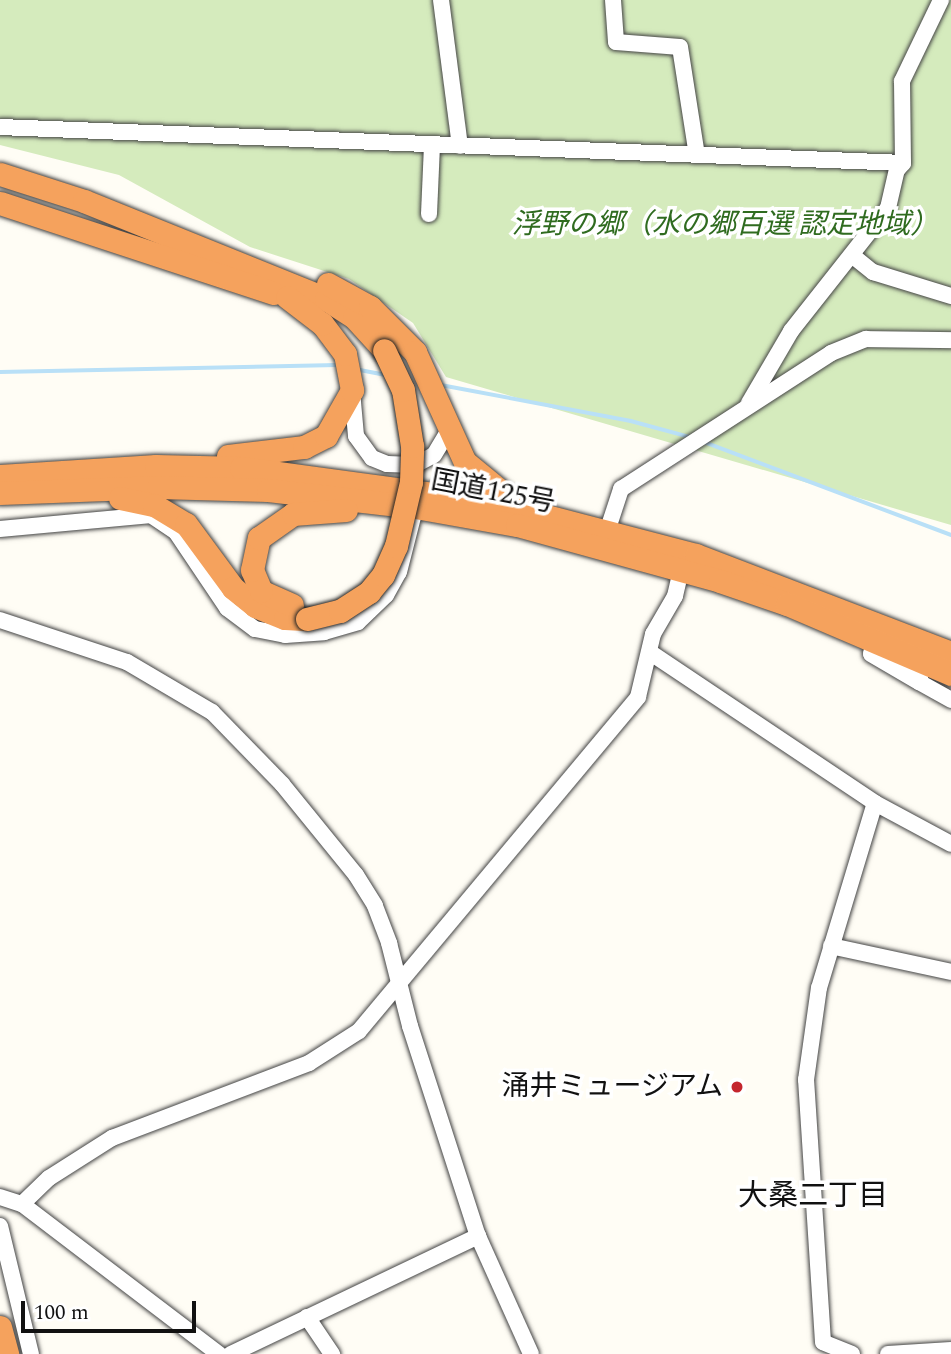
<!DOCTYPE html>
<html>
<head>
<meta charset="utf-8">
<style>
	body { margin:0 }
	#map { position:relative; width:951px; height:1354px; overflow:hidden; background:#fffdf5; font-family:Spectral,"Noto Sans JP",serif }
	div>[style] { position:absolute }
	.green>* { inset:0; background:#d5ebbd }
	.stream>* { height:3.5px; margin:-1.75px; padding:0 1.75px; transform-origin:1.75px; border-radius:1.75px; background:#b9e0f7 }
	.roads { filter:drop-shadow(0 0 2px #444) drop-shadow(0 0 2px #444) }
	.minor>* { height:16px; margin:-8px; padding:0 8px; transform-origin:8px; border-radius:8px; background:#fff }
	.highway>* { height:23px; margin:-11.5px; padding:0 11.5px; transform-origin:11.5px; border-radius:11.5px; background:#f5a25d }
	.bridges { filter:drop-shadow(0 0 2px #222) drop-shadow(0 0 2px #222) }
	.highway-bridge>* { height:23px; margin:-11.5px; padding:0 11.5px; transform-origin:11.5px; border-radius:11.5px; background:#f5a25d }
	.dots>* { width:19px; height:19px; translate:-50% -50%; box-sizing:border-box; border:4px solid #fff; border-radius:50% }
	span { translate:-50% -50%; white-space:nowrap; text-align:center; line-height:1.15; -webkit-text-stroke:7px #fff; paint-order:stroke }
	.park-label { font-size:28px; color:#2f6b1f; font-style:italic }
	.street-label { font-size:28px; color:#111 }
	.poi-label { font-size:28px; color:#111 }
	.right { translate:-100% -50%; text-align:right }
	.neighbourhood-label { font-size:30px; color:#111 }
	.scale { position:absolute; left:21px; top:1301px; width:175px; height:32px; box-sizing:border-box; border:4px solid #111; border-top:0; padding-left:9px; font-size:21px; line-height:24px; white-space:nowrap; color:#111; -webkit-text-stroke:5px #fff; paint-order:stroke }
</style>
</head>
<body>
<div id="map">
	<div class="green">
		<i style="clip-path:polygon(0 0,951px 0,951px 525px,446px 377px,413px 323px,349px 279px,250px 247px,119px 175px,0 145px)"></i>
	</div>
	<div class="stream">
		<i style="left:355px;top:369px;width:31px;rotate:11deg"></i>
		<i style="left:0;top:372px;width:337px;rotate:-1.2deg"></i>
		<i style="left:441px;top:385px;width:193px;rotate:10.7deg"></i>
		<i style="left:631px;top:421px;width:61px;rotate:15.2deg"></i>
		<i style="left:704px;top:442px;width:264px;rotate:20.6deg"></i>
	</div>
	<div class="roads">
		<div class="minor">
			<i style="left:441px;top:0;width:147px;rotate:82.6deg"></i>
			<i style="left:613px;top:0;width:42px;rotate:85.9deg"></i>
			<i style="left:616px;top:42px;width:64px;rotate:4.5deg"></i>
			<i style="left:680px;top:47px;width:109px;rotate:81.1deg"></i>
			<i style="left:0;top:127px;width:904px;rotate:2.28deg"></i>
			<i style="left:429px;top:214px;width:69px;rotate:-87.5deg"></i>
			<i style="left:853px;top:256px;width:26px;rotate:39deg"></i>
			<i style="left:873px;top:272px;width:82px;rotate:17.1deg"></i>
			<i style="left:352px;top:391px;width:45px;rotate:84.9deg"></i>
			<i style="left:356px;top:436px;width:27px;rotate:54deg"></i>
			<i style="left:372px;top:458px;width:16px;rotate:22deg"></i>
			<i style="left:387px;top:464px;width:28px;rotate:2deg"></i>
			<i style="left:415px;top:465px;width:21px;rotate:-28deg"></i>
			<i style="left:434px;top:455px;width:27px;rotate:-59deg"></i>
			<i style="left:749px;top:403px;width:83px;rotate:-59.7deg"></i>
			<i style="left:791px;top:331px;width:157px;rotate:-51.7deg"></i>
			<i style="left:888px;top:208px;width:39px;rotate:-77deg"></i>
			<i style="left:897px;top:170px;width:9px;rotate:-49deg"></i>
			<i style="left:903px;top:163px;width:82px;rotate:-90.7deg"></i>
			<i style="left:902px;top:81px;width:90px;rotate:-64.3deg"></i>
			<i style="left:0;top:529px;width:152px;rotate:-5.3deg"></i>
			<i style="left:151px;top:515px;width:30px;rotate:34deg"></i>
			<i style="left:176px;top:532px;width:92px;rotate:56.1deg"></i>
			<i style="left:227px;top:608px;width:35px;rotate:37deg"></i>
			<i style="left:255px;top:629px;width:31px;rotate:11deg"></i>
			<i style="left:285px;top:635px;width:39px;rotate:-4deg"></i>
			<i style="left:324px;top:632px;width:35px;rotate:-16deg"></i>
			<i style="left:358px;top:622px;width:39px;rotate:-44deg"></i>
			<i style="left:386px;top:595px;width:26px;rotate:-61deg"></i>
			<i style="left:399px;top:572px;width:61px;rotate:-75.7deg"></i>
			<i style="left:604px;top:541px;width:55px;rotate:-71.9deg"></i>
			<i style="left:621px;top:489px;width:250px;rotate:-32.9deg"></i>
			<i style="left:831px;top:353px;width:38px;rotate:-22deg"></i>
			<i style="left:866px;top:339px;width:85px;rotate:0.7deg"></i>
			<i style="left:0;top:620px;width:134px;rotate:18.3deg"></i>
			<i style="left:127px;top:662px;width:99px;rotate:30.5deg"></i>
			<i style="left:212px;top:712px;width:100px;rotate:45.8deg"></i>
			<i style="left:282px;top:784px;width:117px;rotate:50.9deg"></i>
			<i style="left:356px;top:875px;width:36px;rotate:58deg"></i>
			<i style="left:375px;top:906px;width:40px;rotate:69deg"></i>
			<i style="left:389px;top:943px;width:86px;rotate:75.8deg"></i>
			<i style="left:410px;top:1026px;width:221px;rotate:72.1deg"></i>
			<i style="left:478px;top:1236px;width:129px;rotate:65.8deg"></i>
			<i style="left:874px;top:641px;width:13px;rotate:103deg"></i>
			<i style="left:871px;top:654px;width:56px;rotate:30.3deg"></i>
			<i style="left:651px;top:653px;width:270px;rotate:33.8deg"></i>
			<i style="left:875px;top:803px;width:86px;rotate:28.3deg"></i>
			<i style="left:921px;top:672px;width:10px;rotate:101deg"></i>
			<i style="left:919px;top:682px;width:37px;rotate:29deg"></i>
			<i style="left:831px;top:946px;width:123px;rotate:12.2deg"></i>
			<i style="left:0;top:1197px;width:23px;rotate:18deg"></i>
			<i style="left:22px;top:1204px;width:248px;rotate:37.3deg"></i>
			<i style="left:22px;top:1204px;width:37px;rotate:-44deg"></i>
			<i style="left:49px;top:1178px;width:75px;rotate:-32.4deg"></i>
			<i style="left:112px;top:1138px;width:211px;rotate:-20.8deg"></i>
			<i style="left:309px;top:1063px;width:59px;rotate:-32.6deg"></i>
			<i style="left:359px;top:1031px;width:435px;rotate:-50.1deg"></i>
			<i style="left:638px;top:697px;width:65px;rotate:-76.6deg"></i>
			<i style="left:653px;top:634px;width:44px;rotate:-59.9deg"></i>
			<i style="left:675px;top:596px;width:28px;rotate:-77deg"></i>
			<i style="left:0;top:1226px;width:132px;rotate:76.4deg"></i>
			<i style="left:307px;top:1317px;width:45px;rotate:56deg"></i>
			<i style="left:231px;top:1354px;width:274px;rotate:-25.5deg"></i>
			<i style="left:852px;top:1354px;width:31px;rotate:-158deg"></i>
			<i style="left:823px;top:1342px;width:263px;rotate:-93.7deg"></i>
			<i style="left:806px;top:1080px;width:93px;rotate:-82deg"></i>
			<i style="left:819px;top:988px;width:193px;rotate:-73.2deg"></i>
			<i style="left:888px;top:1354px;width:63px;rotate:-3.6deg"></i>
		</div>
		<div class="highway">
			<i style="left:0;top:174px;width:88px;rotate:17.8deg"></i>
			<i style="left:84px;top:201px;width:261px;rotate:22deg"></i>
			<i style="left:326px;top:299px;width:33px;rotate:33deg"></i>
			<i style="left:354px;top:317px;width:45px;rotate:47.7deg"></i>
			<i style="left:0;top:203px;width:288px;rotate:18.2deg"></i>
			<i style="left:328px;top:284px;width:48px;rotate:28.7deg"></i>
			<i style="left:370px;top:307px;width:64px;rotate:45deg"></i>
			<i style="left:415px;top:352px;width:121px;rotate:65.6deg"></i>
			<i style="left:465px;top:462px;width:65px;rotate:39.4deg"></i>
			<i style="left:228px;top:456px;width:77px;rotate:-6.8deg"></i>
			<i style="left:304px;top:447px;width:25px;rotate:-27deg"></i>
			<i style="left:326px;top:436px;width:53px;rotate:-60.5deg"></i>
			<i style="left:352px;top:390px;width:37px;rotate:-101deg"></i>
			<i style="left:345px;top:354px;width:38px;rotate:-127deg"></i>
			<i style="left:322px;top:324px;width:44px;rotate:-142.4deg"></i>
			<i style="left:0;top:476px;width:156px;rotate:-3.7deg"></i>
			<i style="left:156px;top:466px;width:85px;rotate:1.3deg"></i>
			<i style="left:241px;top:468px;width:253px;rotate:7.7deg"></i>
			<i style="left:492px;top:502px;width:211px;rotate:14.6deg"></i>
			<i style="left:696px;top:555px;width:273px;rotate:21deg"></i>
			<i style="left:0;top:493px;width:158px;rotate:-2.2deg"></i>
			<i style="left:158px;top:487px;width:110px;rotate:1.6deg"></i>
			<i style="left:268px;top:490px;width:148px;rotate:6.6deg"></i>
			<i style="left:415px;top:507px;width:104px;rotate:10deg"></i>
			<i style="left:517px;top:525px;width:211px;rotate:15.4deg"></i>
			<i style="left:720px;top:581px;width:71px;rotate:18.9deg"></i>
			<i style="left:787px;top:604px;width:178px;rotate:23.1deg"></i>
			<i style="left:120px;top:498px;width:35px;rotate:12deg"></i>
			<i style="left:154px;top:505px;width:37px;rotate:31deg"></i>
			<i style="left:186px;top:524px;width:79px;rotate:53.7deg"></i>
			<i style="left:233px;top:588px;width:28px;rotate:39deg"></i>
			<i style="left:255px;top:606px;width:32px;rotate:22deg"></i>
			<i style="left:285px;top:618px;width:22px;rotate:3deg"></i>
			<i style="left:292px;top:605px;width:34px;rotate:-156deg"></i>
			<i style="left:261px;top:591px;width:23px;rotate:-113deg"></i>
			<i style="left:252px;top:570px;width:33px;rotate:-78deg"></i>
			<i style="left:259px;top:538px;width:42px;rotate:-35.2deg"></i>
			<i style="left:293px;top:514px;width:53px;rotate:-4.3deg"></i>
			<i style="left:0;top:1327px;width:28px;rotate:75deg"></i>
		</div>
	</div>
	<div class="bridges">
		<div class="highway-bridge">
			<i style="left:307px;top:619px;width:34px;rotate:-14deg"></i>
			<i style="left:340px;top:611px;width:35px;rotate:-33deg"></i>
			<i style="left:369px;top:592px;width:22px;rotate:-51deg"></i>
			<i style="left:383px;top:575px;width:32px;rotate:-66deg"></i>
			<i style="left:396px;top:546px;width:66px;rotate:-76.8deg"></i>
			<i style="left:411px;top:482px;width:36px;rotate:-88deg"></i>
			<i style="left:412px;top:446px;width:57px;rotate:-99.1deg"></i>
			<i style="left:403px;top:390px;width:44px;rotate:-115.4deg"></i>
		</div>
	</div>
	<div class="dots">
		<i style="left:737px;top:1087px;background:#c4262e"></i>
	</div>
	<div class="park-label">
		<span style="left:725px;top:225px">浮野の郷（水の郷百選 認定地域）</span>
	</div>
	<div class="street-label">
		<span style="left:493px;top:492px;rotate:11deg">国道125号</span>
	</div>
	<div class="poi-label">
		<span class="right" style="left:723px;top:1087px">涌井ミュージアム</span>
	</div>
	<div class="neighbourhood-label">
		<span style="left:813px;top:1196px">大桑二丁目</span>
	</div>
	<div class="scale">100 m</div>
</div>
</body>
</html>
